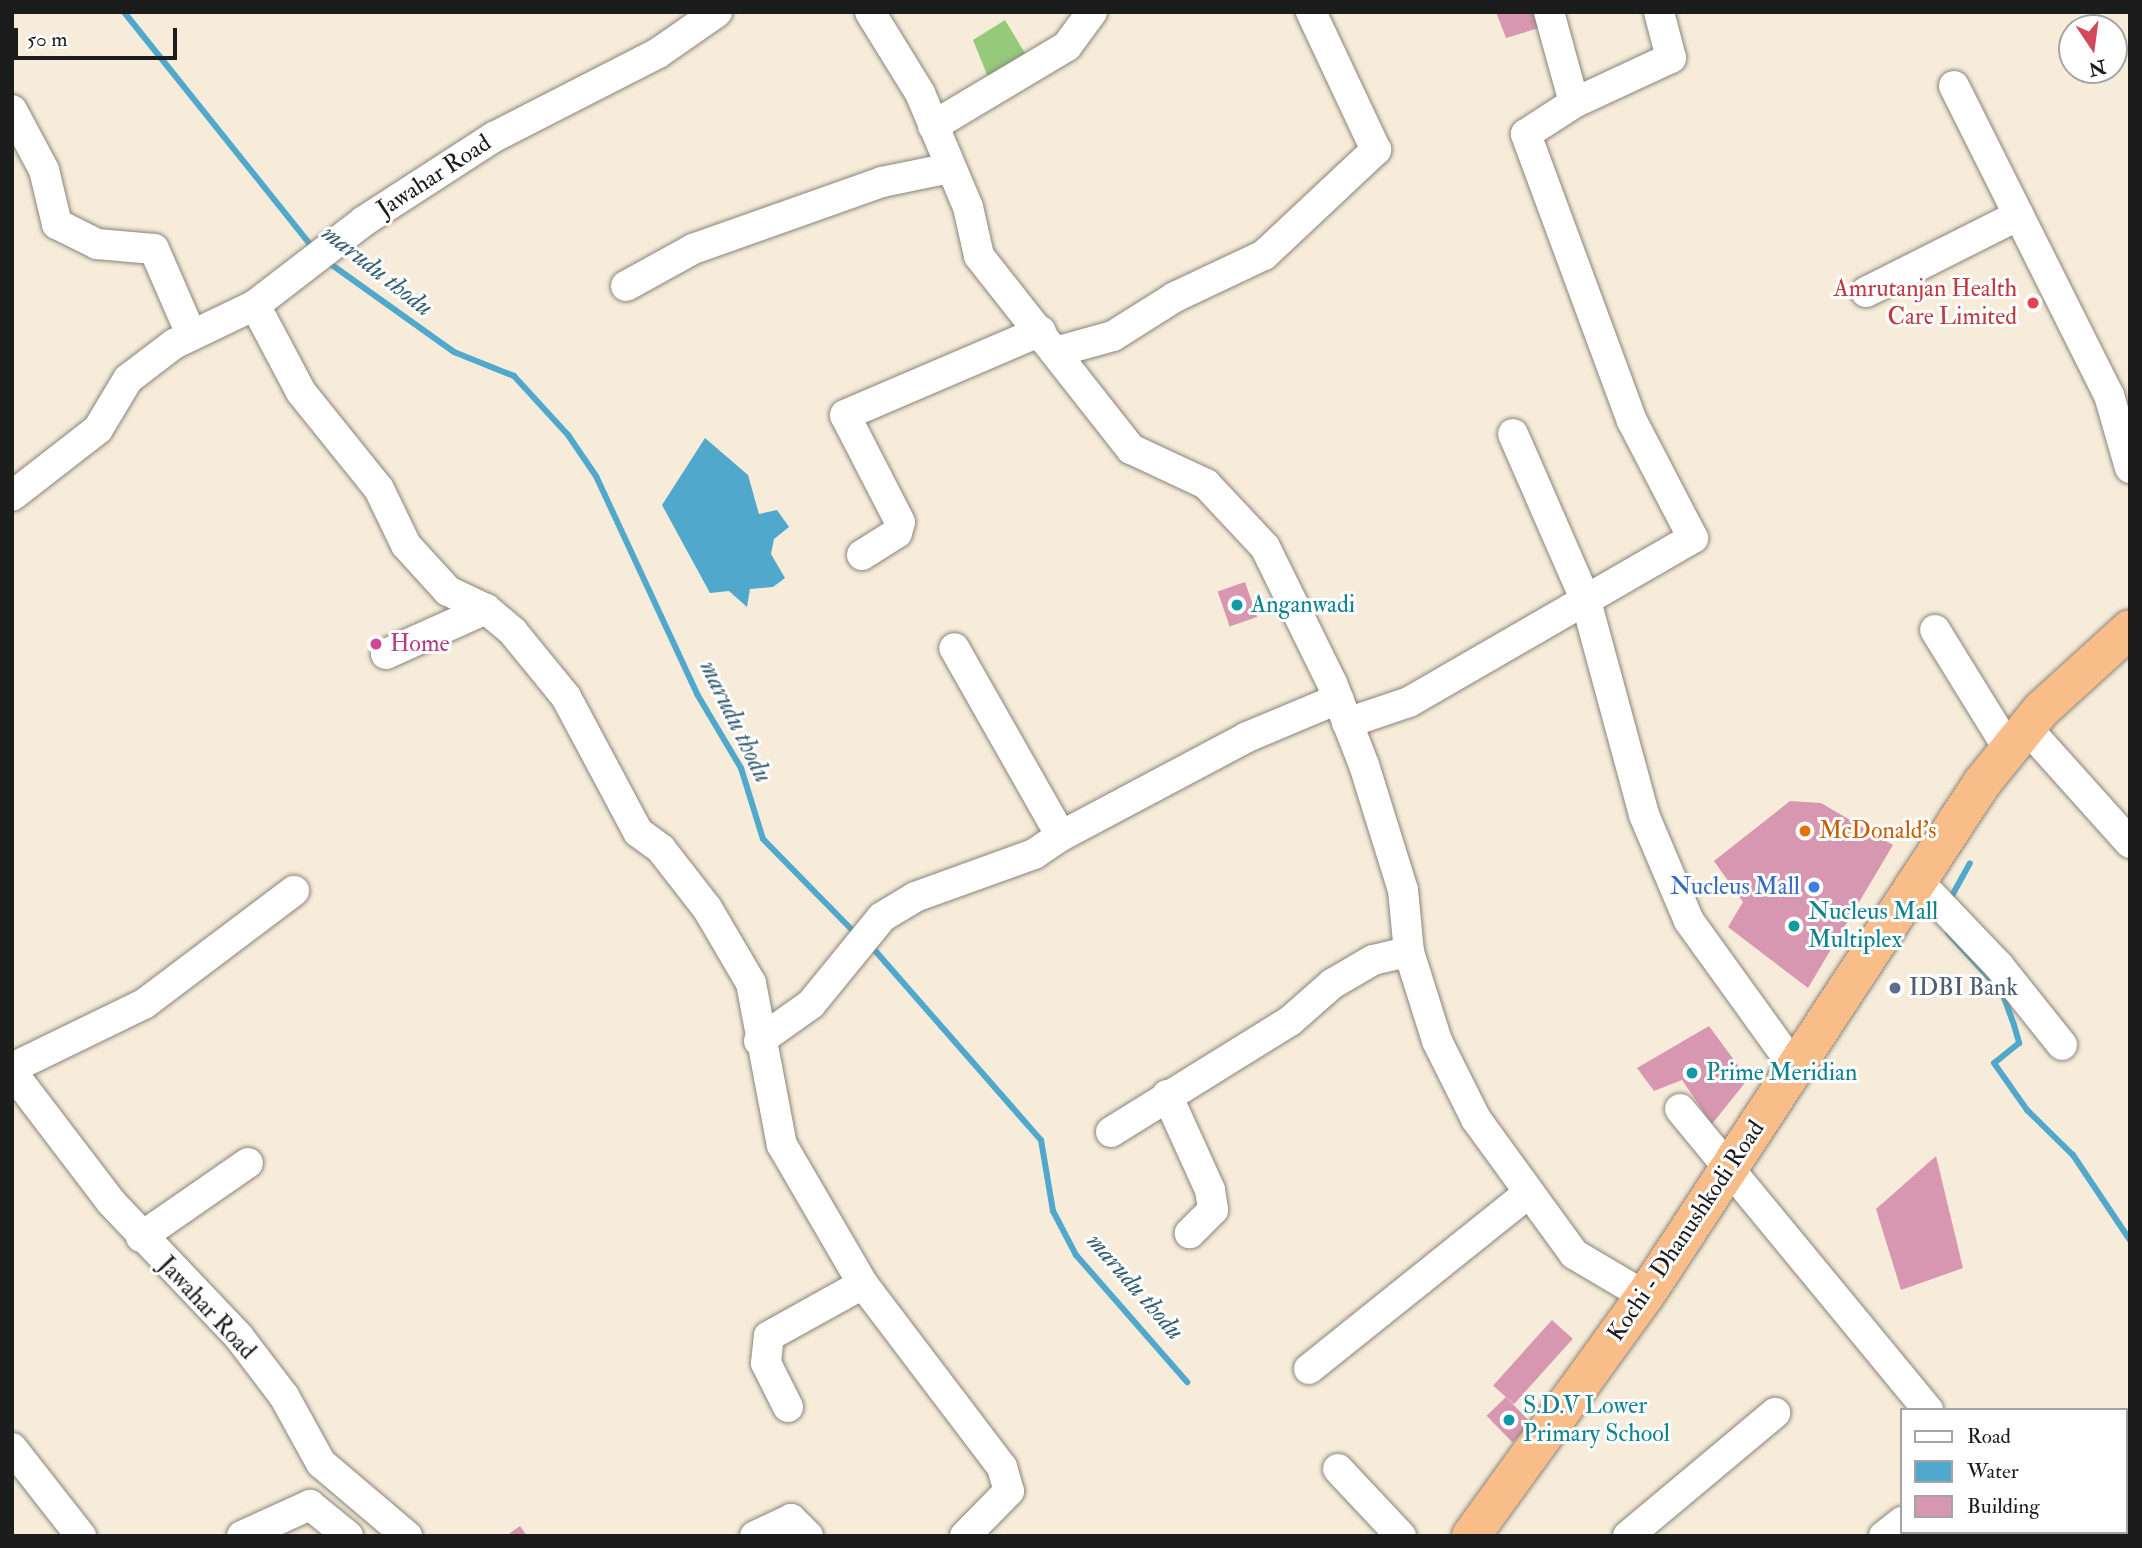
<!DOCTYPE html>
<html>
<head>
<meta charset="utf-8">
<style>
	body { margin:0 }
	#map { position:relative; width:2142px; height:1548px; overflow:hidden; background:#f6ecd9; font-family:"IM FELL Double Pica",serif }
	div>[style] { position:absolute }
	.green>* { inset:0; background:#96c97a }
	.water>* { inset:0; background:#50a8cd }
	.stream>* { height:6px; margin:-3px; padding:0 3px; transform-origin:3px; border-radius:3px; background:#50a8cd }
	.building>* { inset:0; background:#d897b0; transform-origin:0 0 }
	.roads { filter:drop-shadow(0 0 2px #89847a) drop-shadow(0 0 2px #89847a) }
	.minor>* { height:30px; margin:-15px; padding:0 15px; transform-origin:15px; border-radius:15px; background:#fff }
	.highway>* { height:38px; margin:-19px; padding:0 19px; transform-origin:19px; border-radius:19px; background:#f8bd89 }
	.dots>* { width:19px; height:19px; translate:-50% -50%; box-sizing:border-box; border:4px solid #fff; border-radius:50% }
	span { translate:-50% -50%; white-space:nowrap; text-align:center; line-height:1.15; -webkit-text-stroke:6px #fff; paint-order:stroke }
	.street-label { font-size:24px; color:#1c1c1c }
	.health-label { font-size:24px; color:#be3a42 }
	.right { translate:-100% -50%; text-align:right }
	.culture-label { font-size:24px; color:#0d838f }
	.left { translate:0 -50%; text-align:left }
	.hotel-label { font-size:24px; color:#b23c85 }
	.food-label { font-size:24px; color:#c56008 }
	.shop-label { font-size:24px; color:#366cbe }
	.service-label { font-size:24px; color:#4e5e75 }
	.water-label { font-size:26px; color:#366274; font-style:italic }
	.frame { position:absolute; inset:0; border:14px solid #1c1c1c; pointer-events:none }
	.legend { position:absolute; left:1900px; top:1408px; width:228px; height:126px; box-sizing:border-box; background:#fff; border:2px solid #a4a4a4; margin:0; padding:9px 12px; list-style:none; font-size:21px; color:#1c1c1c }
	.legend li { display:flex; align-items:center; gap:14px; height:35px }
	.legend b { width:35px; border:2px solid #a4a4a4 }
	.north { position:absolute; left:2058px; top:14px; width:70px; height:70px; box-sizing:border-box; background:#fff; border:2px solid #a4a4a4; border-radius:50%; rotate:167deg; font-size:19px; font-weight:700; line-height:28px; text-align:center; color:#1c1c1c }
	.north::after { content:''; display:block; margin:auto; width:24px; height:32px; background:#d1495b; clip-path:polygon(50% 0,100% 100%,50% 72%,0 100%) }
	.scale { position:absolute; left:14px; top:28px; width:163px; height:32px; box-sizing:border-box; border:4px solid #1c1c1c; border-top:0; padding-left:9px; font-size:21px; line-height:24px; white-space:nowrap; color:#1c1c1c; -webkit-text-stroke:5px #fff; paint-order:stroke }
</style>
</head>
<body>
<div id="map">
	<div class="green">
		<i style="clip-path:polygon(1005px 20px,1031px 63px,992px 87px,973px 40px)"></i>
	</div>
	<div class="water">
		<i style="clip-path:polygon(705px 438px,748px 475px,759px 514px,777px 510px,789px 527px,774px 539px,771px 554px,785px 578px,773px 587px,750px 589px,747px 607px,729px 591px,710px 593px,662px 505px)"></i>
	</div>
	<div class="stream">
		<i style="left:124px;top:12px;width:305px;rotate:51.3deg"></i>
		<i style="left:325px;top:260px;width:158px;rotate:35.5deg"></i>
		<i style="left:454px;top:352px;width:65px;rotate:21.8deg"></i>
		<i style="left:514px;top:376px;width:80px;rotate:47.5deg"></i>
		<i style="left:568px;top:435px;width:50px;rotate:55.7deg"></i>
		<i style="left:596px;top:476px;width:240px;rotate:65.1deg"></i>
		<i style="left:697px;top:694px;width:86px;rotate:59.3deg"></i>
		<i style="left:741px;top:768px;width:74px;rotate:72.8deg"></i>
		<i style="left:763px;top:839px;width:134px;rotate:45.6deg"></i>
		<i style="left:1949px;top:901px;width:43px;rotate:-61.1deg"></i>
		<i style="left:1948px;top:933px;width:80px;rotate:47.5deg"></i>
		<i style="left:2002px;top:992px;width:35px;rotate:70deg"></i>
		<i style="left:2014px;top:1025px;width:19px;rotate:74deg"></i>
		<i style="left:2019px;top:1043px;width:32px;rotate:141deg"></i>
		<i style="left:1994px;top:1063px;width:57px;rotate:54.9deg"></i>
		<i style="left:2027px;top:1110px;width:64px;rotate:44.4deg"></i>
		<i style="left:2073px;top:1155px;width:102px;rotate:56.2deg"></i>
		<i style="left:871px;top:946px;width:258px;rotate:48.8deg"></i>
		<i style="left:1041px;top:1140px;width:72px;rotate:80.4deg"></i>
		<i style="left:1053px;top:1211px;width:50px;rotate:62.4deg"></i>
		<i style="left:1076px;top:1255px;width:169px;rotate:48.8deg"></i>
	</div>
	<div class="building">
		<i style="clip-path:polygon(1496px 12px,1538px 12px,1542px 27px,1506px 38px)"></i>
		<i style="left:1245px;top:582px;width:37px;height:29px;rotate:71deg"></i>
		<i style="clip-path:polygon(1790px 801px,1821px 803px,1893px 845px,1808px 988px,1728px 927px,1743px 902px,1714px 861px)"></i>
		<i style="clip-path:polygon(1709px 1026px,1748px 1079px,1712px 1124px,1682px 1080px,1654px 1091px,1637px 1068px)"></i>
		<i style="clip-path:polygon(1936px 1156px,1963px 1268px,1901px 1290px,1876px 1209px)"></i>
		<i style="left:1552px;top:1320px;width:28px;height:88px;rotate:42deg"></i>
		<i style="left:1506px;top:1397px;width:37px;height:27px;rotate:46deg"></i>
		<i style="clip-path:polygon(520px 1526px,527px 1536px,506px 1536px)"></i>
	</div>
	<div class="roads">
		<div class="minor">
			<i style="left:870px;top:12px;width:95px;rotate:58.3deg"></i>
			<i style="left:920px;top:93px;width:124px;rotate:67.2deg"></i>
			<i style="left:968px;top:207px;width:50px;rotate:77.3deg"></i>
			<i style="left:979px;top:256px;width:246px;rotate:51.8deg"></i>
			<i style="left:1131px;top:449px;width:83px;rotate:25deg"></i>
			<i style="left:1206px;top:484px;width:86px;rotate:46.9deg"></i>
			<i style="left:1265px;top:547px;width:152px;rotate:63.8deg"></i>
			<i style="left:1332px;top:683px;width:88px;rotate:68.7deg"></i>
			<i style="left:1364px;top:765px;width:131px;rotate:72.7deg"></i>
			<i style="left:1403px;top:890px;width:62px;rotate:84.5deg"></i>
			<i style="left:1409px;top:952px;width:93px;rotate:72.5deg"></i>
			<i style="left:1437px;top:1041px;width:87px;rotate:63.4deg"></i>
			<i style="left:1476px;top:1119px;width:167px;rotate:54deg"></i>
			<i style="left:1574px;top:1254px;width:82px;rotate:30.6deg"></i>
			<i style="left:1549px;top:12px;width:94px;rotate:74.6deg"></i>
			<i style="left:1574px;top:103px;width:107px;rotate:-24.9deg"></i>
			<i style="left:1671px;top:58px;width:48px;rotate:-104.6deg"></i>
			<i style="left:1954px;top:86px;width:346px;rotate:63.4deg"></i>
			<i style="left:2109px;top:395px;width:76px;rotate:74deg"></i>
			<i style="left:12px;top:110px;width:68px;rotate:61.9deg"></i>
			<i style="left:44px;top:170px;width:56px;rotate:76.5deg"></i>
			<i style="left:57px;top:224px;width:45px;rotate:26.6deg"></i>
			<i style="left:97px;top:244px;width:57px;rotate:5deg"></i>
			<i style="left:154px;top:249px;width:93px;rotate:66.5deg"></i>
			<i style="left:933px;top:126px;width:156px;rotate:-30.8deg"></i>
			<i style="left:1067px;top:46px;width:42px;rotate:-53.7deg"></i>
			<i style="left:626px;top:286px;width:77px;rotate:-28.9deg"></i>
			<i style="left:693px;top:249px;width:201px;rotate:-19.5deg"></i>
			<i style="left:882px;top:182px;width:69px;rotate:-11.6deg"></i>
			<i style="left:1866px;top:292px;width:171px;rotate:-26.7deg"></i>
			<i style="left:255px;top:305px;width:98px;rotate:62.1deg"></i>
			<i style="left:301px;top:392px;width:124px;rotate:51.2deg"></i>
			<i style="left:379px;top:489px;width:62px;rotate:64.3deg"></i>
			<i style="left:406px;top:545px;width:62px;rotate:47.6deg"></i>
			<i style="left:448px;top:591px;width:42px;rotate:25.3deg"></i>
			<i style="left:486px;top:609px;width:35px;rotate:40deg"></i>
			<i style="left:513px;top:632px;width:84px;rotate:50.8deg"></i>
			<i style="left:566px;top:697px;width:153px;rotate:61.9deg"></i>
			<i style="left:638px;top:832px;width:29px;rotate:36deg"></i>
			<i style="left:661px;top:849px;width:75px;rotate:52.1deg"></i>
			<i style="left:707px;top:908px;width:87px;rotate:59.6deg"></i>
			<i style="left:751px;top:983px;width:165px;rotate:79.2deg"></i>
			<i style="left:782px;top:1145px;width:161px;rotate:59.8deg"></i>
			<i style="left:863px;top:1284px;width:230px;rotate:52.8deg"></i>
			<i style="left:1002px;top:1467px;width:25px;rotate:74deg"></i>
			<i style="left:1009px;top:1491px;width:63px;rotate:134.4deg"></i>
			<i style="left:1059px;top:351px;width:56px;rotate:-15.5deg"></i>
			<i style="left:1113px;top:336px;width:73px;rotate:-32.2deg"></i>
			<i style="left:1175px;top:297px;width:98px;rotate:-25.3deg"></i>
			<i style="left:1264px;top:255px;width:154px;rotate:-43.2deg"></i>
			<i style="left:1376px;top:150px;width:153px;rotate:-115.2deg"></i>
			<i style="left:1513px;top:434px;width:182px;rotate:66.4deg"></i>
			<i style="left:1586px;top:601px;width:222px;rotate:74.8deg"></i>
			<i style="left:1644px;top:815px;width:115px;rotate:67deg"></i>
			<i style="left:1689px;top:921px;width:181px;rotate:54.2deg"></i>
			<i style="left:12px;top:496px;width:109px;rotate:-37.9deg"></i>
			<i style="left:98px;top:429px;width:58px;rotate:-59deg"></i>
			<i style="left:128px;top:379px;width:58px;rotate:-37.3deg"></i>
			<i style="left:174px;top:344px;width:90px;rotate:-25.7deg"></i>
			<i style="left:255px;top:305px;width:138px;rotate:-37.6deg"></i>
			<i style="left:364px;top:221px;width:155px;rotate:-32.9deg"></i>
			<i style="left:494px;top:137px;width:184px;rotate:-27.1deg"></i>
			<i style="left:658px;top:53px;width:72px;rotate:-34.8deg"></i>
			<i style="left:862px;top:555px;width:41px;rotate:-32.2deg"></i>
			<i style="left:897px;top:533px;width:11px;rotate:-75deg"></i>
			<i style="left:900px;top:522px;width:120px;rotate:-117.2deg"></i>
			<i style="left:845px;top:415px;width:213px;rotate:-23.2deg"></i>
			<i style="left:1935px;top:630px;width:141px;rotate:58.3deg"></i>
			<i style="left:386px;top:654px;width:110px;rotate:-24.2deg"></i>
			<i style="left:1347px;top:723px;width:65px;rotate:-18.7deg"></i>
			<i style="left:1409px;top:702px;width:328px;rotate:-30deg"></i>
			<i style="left:1693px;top:538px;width:132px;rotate:-117.5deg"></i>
			<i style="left:1632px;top:421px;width:306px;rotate:-110.3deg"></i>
			<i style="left:1526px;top:134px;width:57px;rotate:-32.9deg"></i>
			<i style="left:2026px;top:727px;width:156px;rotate:48.1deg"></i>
			<i style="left:1061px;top:836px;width:211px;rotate:-28deg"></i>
			<i style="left:1247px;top:737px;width:99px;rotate:-22.7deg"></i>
			<i style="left:1918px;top:881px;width:117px;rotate:46.4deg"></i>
			<i style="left:1999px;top:966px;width:101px;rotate:51.4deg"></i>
			<i style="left:759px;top:1041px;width:64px;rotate:-35.4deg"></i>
			<i style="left:811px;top:1004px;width:112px;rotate:-50.8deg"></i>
			<i style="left:882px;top:917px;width:39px;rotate:-31deg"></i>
			<i style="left:915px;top:897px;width:127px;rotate:-19.9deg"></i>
			<i style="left:1034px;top:854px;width:32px;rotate:-34deg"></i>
			<i style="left:1061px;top:836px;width:216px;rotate:-119.6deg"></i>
			<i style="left:12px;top:1068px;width:147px;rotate:-25.9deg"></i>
			<i style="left:144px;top:1004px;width:188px;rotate:-37deg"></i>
			<i style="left:12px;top:1072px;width:163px;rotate:52.7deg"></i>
			<i style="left:111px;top:1202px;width:186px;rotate:46.5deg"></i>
			<i style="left:239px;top:1337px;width:74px;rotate:52.7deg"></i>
			<i style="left:284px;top:1396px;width:77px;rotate:61.1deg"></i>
			<i style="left:321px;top:1463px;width:113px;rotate:40.3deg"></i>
			<i style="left:1167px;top:1095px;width:104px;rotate:65.6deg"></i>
			<i style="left:1210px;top:1190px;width:20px;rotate:81deg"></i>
			<i style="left:1213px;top:1210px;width:33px;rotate:135deg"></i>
			<i style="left:1680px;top:1109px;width:390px;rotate:50.5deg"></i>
			<i style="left:1111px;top:1132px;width:211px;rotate:-31.8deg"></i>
			<i style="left:1290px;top:1021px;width:56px;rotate:-41.4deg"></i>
			<i style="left:1332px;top:984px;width:48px;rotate:-30.3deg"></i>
			<i style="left:1373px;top:960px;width:37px;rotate:-13deg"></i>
			<i style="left:141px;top:1237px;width:130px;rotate:-34.7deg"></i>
			<i style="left:1309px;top:1369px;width:278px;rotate:-38.7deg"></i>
			<i style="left:788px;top:1407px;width:49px;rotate:-116.6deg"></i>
			<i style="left:766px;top:1363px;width:27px;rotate:-84deg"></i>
			<i style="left:769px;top:1336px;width:107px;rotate:-29deg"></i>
			<i style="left:12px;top:1448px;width:112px;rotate:51.9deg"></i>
			<i style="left:1338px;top:1469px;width:92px;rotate:46.8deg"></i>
			<i style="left:242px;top:1536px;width:75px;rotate:-24.5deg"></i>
			<i style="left:310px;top:1505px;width:49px;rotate:39.2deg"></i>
			<i style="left:755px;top:1536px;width:40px;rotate:-25deg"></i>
			<i style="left:791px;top:1519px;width:24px;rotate:45deg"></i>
			<i style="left:1628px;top:1536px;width:192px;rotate:-39.9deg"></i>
			<i style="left:1884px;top:1536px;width:23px;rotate:-38deg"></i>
		</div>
		<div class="highway">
			<i style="left:1471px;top:1536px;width:296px;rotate:-54.1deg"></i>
			<i style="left:1645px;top:1296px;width:614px;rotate:-56.7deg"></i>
			<i style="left:1982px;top:783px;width:94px;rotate:-51.1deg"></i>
			<i style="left:2041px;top:710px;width:120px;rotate:-42.3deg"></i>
		</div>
	</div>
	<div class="dots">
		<i style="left:2033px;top:303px;background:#e0444e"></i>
		<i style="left:1237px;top:605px;background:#0f9aa8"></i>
		<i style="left:376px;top:644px;background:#d1479c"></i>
		<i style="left:1805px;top:831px;background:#e8710a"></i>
		<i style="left:1814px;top:887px;background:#3f7fe0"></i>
		<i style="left:1794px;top:926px;background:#0f9aa8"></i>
		<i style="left:1895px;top:988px;background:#5c6f8a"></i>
		<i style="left:1692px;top:1073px;background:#0f9aa8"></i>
		<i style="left:1509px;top:1420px;background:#0f9aa8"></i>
	</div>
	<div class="street-label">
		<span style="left:434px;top:176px;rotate:-33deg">Jawahar Road</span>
		<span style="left:1686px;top:1231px;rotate:-56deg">Kochi - Dhanushkodi Road</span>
		<span style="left:207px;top:1308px;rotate:47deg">Jawahar Road</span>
	</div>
	<div class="health-label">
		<span class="right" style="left:2017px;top:303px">Amrutanjan Health<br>Care Limited</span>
	</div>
	<div class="culture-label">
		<span class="left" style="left:1251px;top:605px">Anganwadi</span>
		<span class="left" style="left:1808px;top:926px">Nucleus Mall<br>Multiplex</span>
		<span class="left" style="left:1706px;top:1073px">Prime Meridian</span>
		<span class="left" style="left:1523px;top:1420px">S.D.V Lower<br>Primary School</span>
	</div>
	<div class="hotel-label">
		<span class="left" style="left:390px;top:644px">Home</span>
	</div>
	<div class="food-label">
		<span class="left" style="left:1819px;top:831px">McDonald's</span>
	</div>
	<div class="shop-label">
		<span class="right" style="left:1800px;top:887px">Nucleus Mall</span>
	</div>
	<div class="service-label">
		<span class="left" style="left:1909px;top:988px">IDBI Bank</span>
	</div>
	<div class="water-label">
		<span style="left:377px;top:271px;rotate:38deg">marudu thodu</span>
		<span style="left:735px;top:722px;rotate:64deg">marudu thodu</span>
		<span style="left:1135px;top:1287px;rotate:49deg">marudu thodu</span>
	</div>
	<div class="frame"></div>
	<ul class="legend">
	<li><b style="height:9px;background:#fff"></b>Road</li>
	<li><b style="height:19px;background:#50a8cd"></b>Water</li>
	<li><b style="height:19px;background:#d897b0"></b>Building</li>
	</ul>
	<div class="north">N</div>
	<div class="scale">50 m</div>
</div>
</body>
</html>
